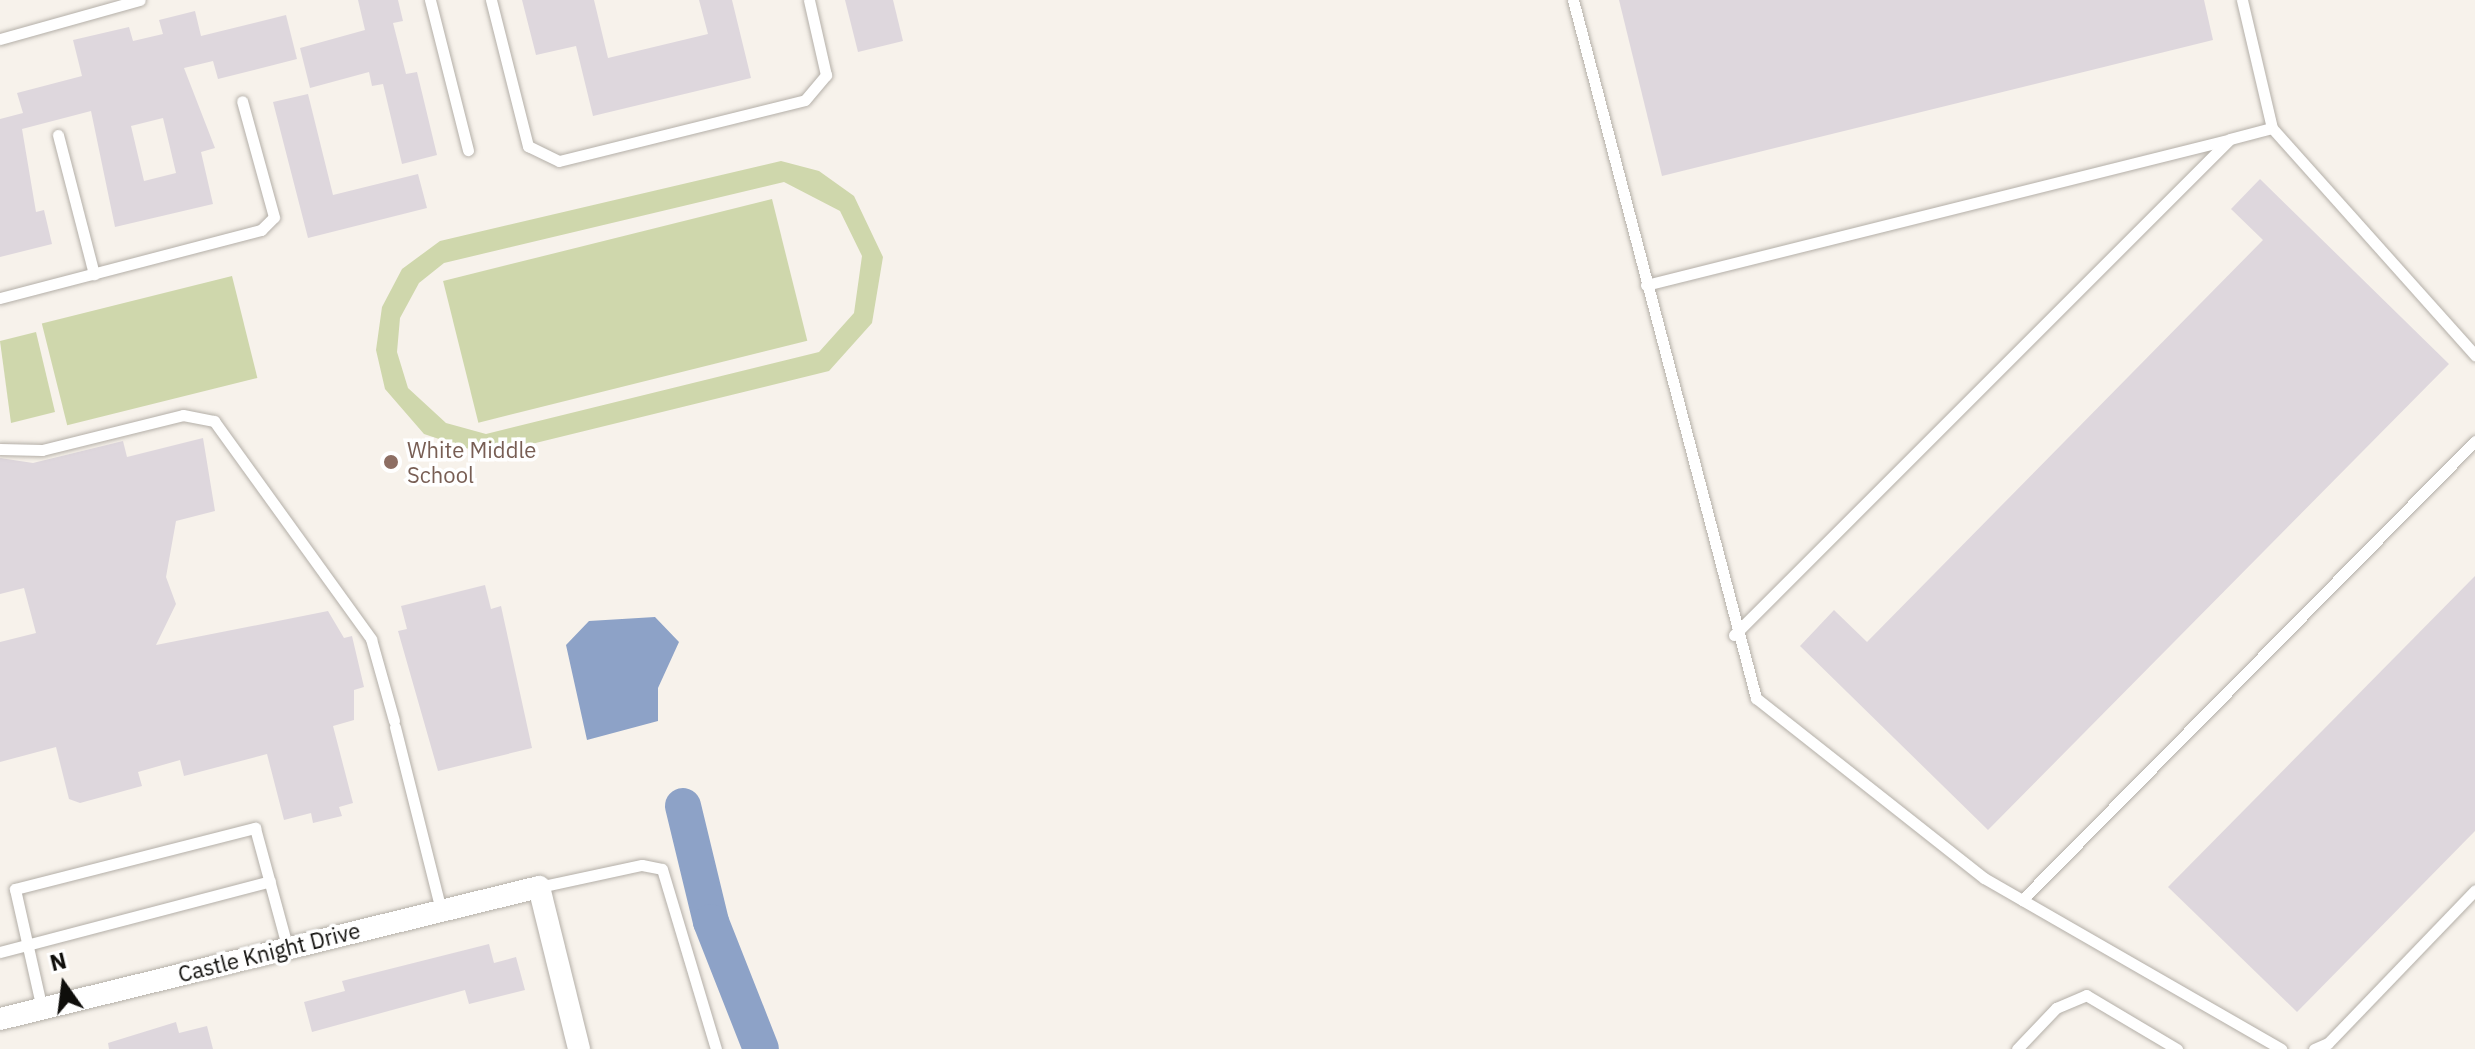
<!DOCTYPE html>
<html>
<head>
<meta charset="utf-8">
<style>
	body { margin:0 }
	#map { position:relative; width:2475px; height:1049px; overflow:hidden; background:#f7f2eb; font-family:"IBM Plex Sans",sans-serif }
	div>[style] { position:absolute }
	.green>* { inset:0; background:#cfd7ac; transform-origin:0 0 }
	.water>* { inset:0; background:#8da2c7 }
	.river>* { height:36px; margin:-18px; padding:0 18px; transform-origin:18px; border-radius:18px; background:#8da2c7 }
	.building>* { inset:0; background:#ded7dd }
	.roads { filter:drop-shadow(0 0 2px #b4afa8) drop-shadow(0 0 2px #b4afa8) }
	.lane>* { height:11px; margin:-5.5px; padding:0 5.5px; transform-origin:5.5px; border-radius:5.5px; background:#fff }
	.street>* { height:22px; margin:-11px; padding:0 11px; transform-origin:11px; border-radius:11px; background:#fff }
	.dots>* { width:22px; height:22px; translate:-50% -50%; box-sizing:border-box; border:4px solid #fff; border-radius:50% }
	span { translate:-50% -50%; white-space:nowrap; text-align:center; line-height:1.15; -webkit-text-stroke:7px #fff; paint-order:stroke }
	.education-label { font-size:22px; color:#785e54 }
	.left { translate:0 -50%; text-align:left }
	.street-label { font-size:22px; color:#0f0e0b }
	.north { position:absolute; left:24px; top:945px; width:80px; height:80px; -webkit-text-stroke:6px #fff; paint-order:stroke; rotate:346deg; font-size:22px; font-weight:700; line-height:32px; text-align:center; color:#0f0e0b }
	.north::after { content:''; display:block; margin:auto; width:28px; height:36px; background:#0f0e0b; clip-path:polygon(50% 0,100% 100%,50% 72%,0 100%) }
</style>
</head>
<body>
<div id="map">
	<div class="green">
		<i style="clip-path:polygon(evenodd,781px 161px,819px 171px,854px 196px,883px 257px,872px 323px,829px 371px,487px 455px,424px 434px,385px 389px,376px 350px,382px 307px,402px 269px,440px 241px,781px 161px,784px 182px,840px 211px,862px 256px,854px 313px,819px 352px,486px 434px,446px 423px,408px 388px,397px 352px,400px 318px,419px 283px,444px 263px,784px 182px)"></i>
		<i style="left:772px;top:199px;width:146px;height:339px;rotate:76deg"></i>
		<i style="left:232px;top:276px;width:105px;height:196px;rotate:76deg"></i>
		<i style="clip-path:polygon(36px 332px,55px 412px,11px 423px,0 341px)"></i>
	</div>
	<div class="water">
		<i style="clip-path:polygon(655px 617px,679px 642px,658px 688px,658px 721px,587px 740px,566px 645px,589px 621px)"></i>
	</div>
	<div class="river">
		<i style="left:683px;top:806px;width:119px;rotate:76.4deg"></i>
		<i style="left:711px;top:922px;width:136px;rotate:68.5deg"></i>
	</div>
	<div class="building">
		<i style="clip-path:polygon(358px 0,398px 0,403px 21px,393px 23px,406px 74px,417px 72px,437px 155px,402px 164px,383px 84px,372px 86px,369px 72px,310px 88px,300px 48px,365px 30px)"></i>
		<i style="clip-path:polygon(522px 0,594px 0,608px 58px,708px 34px,699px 0,732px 0,751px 78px,593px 116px,576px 46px,536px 55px)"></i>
		<i style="clip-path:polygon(845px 0,893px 0,903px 41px,858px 52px)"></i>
		<i style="clip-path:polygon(1619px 0,2204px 0,2213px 40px,1662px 176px)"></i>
		<i style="clip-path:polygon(evenodd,195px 11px,201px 36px,286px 15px,297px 59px,218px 79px,213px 61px,184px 68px,215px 148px,201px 152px,213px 204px,115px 227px,91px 111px,22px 129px,36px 212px,44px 210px,52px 244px,0 257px,0 119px,23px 113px,17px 93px,82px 76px,73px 40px,129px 27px,133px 41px,163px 34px,159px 20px,195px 11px,163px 118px,176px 173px,144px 181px,131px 126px,163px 118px)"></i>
		<i style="clip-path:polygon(308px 94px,333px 195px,418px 174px,427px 208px,308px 238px,273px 102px)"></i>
		<i style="clip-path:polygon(2260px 179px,2449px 364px,1988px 830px,1800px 646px,1834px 610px,1867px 642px,2263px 240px,2231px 209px)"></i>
		<i style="clip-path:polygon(203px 438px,215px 511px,176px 521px,166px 577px,176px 604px,156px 645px,328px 611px,344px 638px,352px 636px,364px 687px,354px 690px,354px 720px,333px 726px,353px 803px,339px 807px,342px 816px,313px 823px,311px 813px,284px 820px,267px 754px,184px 776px,180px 760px,138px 772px,142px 786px,80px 803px,69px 799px,56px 747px,0 762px,0 642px,36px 633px,24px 588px,0 594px,0 458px,33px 463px,123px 441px,127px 457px)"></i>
		<i style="clip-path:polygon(2475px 576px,2475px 831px,2297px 1012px,2168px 887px)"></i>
		<i style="clip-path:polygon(485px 585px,491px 609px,501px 606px,532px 748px,438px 771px,398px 631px,407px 629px,401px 606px)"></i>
		<i style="clip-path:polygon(489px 944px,494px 963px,516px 957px,525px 990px,469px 1004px,465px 990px,312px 1032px,304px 1002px,345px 991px,342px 981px)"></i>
		<i style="clip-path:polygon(176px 1022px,179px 1033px,207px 1026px,213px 1049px,109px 1049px,108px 1043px)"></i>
	</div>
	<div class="roads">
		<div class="lane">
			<i style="left:430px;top:0;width:155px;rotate:75.8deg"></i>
			<i style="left:491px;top:0;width:151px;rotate:75.8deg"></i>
			<i style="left:528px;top:146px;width:34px;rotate:26deg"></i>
			<i style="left:559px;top:161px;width:253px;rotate:-13.9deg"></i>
			<i style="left:805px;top:100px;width:33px;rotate:-50deg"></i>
			<i style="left:826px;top:75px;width:77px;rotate:-102.8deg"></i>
			<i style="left:1573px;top:0;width:722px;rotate:75.31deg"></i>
			<i style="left:1756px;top:698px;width:290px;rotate:38.3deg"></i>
			<i style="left:1984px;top:878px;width:343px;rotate:29.9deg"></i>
			<i style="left:2242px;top:0;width:131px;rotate:76.8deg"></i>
			<i style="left:2272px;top:128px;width:305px;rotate:48.2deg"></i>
			<i style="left:0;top:39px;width:145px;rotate:-15.6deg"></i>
			<i style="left:58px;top:135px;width:144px;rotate:75.5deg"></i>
			<i style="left:1646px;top:285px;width:599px;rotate:-14.01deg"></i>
			<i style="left:0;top:298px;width:270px;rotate:-14.6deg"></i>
			<i style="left:261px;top:230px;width:18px;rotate:-45deg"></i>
			<i style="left:274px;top:217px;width:120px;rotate:-105.4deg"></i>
			<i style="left:0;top:449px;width:42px;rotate:1.4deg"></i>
			<i style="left:42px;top:450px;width:145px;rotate:-13.9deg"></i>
			<i style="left:183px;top:415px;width:32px;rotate:11deg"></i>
			<i style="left:214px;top:421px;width:269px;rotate:54.2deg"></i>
			<i style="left:371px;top:639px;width:85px;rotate:74.3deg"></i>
			<i style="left:1734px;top:635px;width:701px;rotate:-45deg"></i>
			<i style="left:2230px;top:139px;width:43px;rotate:-14.7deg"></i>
			<i style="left:395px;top:727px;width:189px;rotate:75.9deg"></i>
			<i style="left:539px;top:887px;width:105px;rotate:-12.1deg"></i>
			<i style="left:642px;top:865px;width:20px;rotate:11deg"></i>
			<i style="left:662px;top:869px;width:188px;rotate:73.3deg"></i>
			<i style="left:2022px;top:900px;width:645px;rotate:-45.38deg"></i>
			<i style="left:0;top:952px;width:279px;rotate:-14.7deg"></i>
			<i style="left:42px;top:1009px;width:123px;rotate:-102.7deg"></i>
			<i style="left:15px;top:889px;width:248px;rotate:-14.3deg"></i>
			<i style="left:255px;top:828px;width:122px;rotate:74.8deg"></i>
			<i style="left:2017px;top:1049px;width:57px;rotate:-46.4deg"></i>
			<i style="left:2056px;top:1008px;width:33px;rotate:-23deg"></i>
			<i style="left:2086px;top:995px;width:106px;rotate:30.7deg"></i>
			<i style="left:2314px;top:1049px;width:15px;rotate:-23deg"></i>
			<i style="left:2328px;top:1043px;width:212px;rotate:-46.1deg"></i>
		</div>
		<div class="street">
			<i style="left:0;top:1019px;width:555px;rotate:-13.76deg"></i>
			<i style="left:539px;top:887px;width:167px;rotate:76.1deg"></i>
		</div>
	</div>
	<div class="dots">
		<i style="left:391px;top:462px;background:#8d6e63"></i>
	</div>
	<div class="education-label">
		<span class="left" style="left:407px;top:462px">White Middle<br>School</span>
	</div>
	<div class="street-label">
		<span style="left:269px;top:952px;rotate:-14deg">Castle Knight Drive</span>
	</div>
	<div class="north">N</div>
</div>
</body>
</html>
